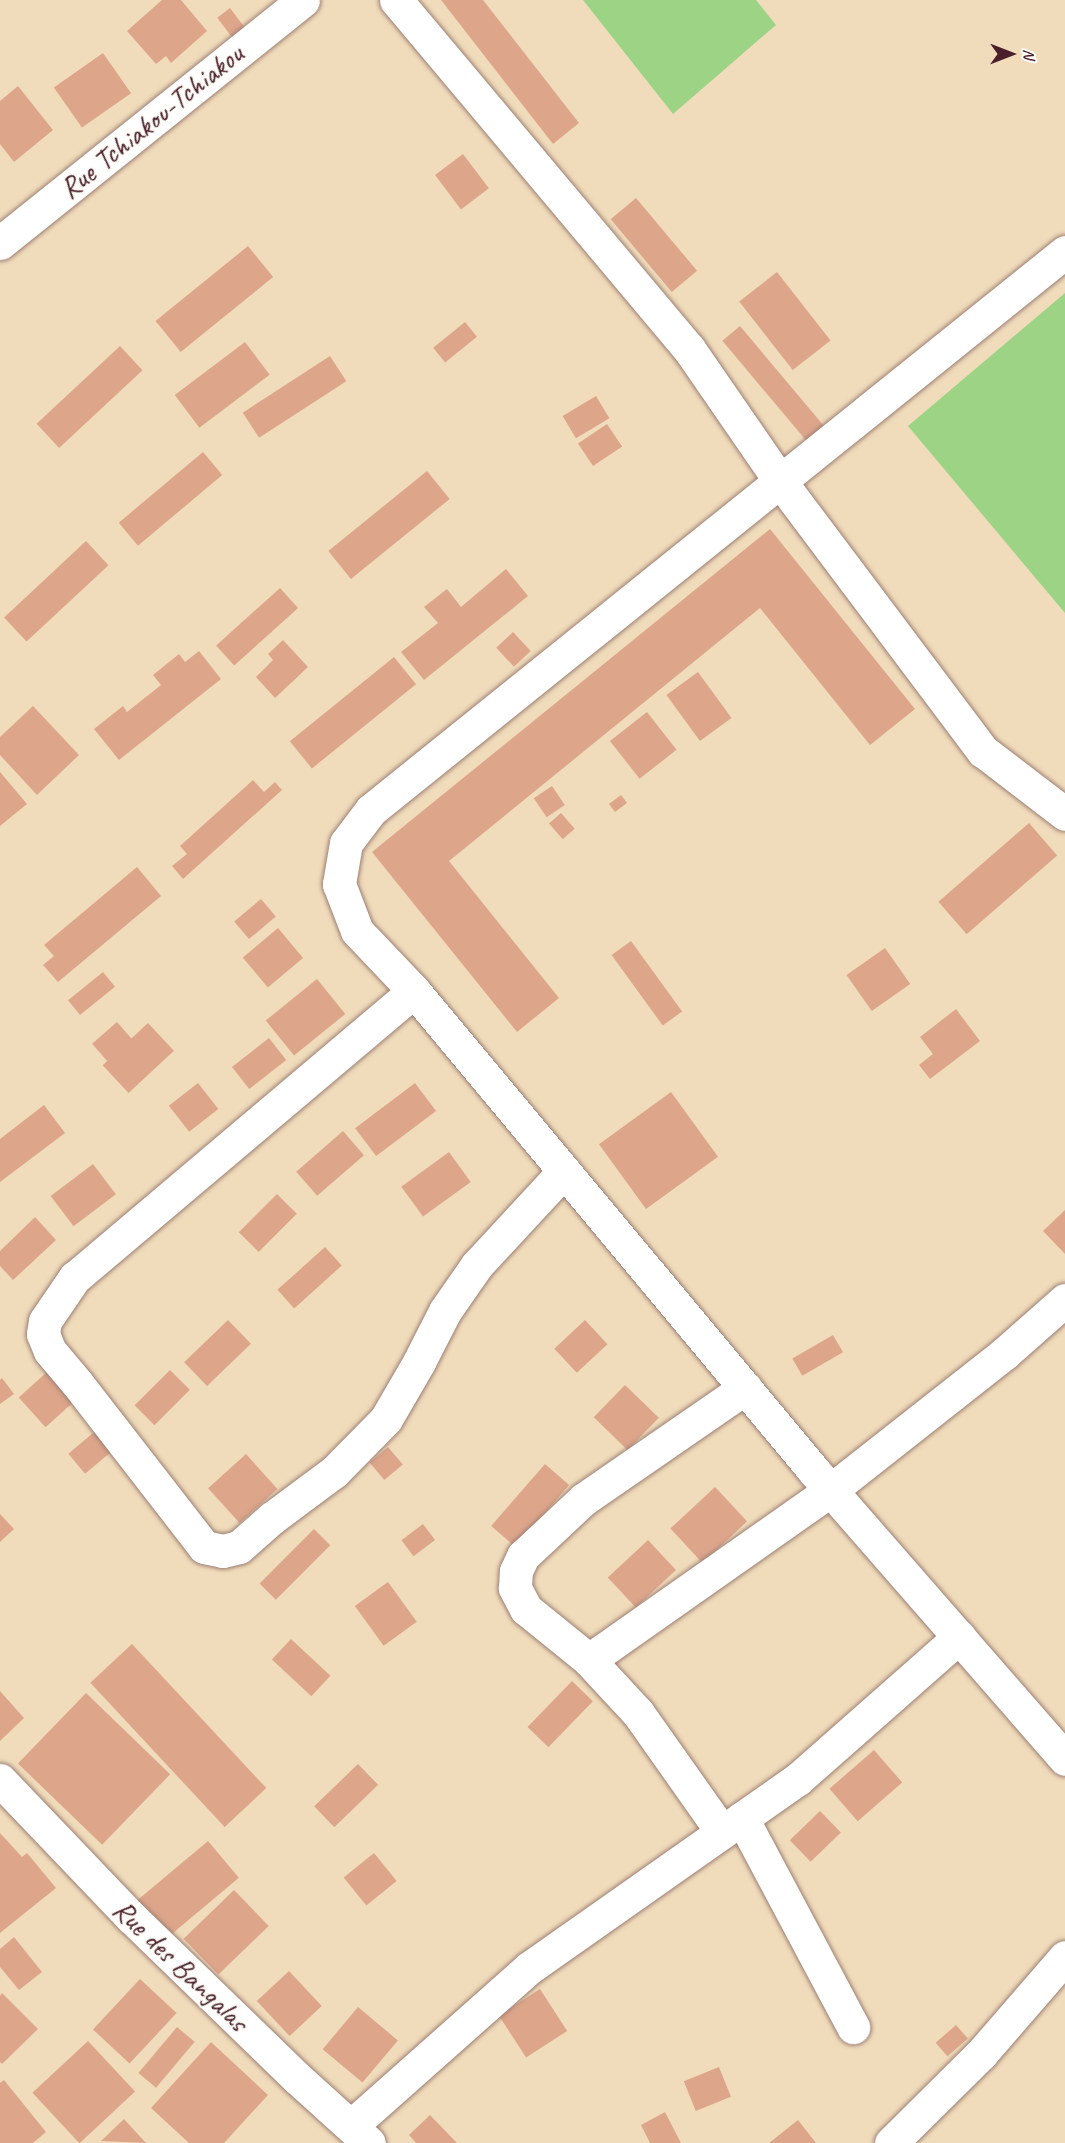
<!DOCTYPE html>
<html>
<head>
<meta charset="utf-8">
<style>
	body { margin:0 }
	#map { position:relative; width:1065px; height:2143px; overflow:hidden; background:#f0dcbb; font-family:Caveat,sans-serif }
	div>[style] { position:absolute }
	.green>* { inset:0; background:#9dd385 }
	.building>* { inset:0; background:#dda68b; transform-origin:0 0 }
	.roads { filter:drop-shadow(0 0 2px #9d7e73) drop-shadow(0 0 2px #9d7e73) }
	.minor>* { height:33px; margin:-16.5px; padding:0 16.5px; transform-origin:16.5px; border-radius:16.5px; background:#fff }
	span { translate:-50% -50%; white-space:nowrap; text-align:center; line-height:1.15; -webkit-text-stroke:4.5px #fdfcf7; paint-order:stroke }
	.street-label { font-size:30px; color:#4a1f2b }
	.north { position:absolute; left:981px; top:24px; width:60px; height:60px; -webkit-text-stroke:4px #fdfcf7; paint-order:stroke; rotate:90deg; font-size:16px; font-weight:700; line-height:24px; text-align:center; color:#4a1f2b }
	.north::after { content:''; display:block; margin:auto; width:21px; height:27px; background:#4a1f2b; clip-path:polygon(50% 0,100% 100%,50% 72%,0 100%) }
</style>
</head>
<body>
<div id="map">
	<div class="green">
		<i style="clip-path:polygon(583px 0,756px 0,776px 25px,673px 114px)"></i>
		<i style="clip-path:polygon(1065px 293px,1065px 613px,908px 426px)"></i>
	</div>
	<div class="building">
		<i style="clip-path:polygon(162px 0,181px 0,207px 31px,171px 63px,166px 56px,156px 64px,127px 31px)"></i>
		<i style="clip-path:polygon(441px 0,483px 0,579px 123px,553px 144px)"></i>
		<i style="left:230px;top:8px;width:30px;height:16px;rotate:53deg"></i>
		<i style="left:103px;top:53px;width:49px;height:60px;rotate:55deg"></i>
		<i style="clip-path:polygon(18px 86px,53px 130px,14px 162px,0 144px,0 101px)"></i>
		<i style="left:463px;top:154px;width:43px;height:35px;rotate:53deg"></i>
		<i style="left:636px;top:198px;width:95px;height:33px;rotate:50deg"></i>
		<i style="left:248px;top:246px;width:40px;height:119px;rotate:51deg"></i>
		<i style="left:777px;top:272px;width:87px;height:48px;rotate:52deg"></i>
		<i style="left:465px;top:322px;width:19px;height:41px;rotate:51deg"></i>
		<i style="left:740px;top:326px;width:145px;height:23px;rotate:50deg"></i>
		<i style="left:245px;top:342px;width:41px;height:88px;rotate:53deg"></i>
		<i style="left:120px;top:346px;width:33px;height:114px;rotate:47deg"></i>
		<i style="left:330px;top:356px;width:30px;height:104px;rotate:57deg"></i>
		<i style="left:596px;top:396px;width:26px;height:39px;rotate:59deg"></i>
		<i style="left:607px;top:424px;width:27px;height:35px;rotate:56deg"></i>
		<i style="left:203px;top:452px;width:30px;height:110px;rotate:50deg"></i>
		<i style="left:427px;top:471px;width:36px;height:127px;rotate:51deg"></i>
		<i style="clip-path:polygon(770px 529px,915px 709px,870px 745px,760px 608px,449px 861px,559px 998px,517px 1032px,372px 852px)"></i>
		<i style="left:86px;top:541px;width:33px;height:112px;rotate:47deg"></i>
		<i style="clip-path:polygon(506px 569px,528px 596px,424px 680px,401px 652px,438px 623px,424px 607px,447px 589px,461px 607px)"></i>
		<i style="left:280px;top:588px;width:27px;height:86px;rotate:48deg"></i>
		<i style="left:513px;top:632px;width:26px;height:23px;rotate:47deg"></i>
		<i style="clip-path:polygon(283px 640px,308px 667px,275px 698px,256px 677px,273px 660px,268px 654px)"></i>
		<i style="clip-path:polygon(199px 651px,221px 679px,119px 760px,94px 729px,123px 706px,127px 712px,161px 685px,153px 675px,179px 654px,185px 662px)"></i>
		<i style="left:394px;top:657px;width:35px;height:134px;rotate:51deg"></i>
		<i style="left:698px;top:672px;width:57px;height:39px;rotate:54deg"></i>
		<i style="clip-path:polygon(33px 706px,79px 755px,37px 795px,0 755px,0 737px)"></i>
		<i style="left:647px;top:712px;width:48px;height:47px;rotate:52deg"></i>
		<i style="clip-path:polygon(0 772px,27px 804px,0 826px)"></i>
		<i style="clip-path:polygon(253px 780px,264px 792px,275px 782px,282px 790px,183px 879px,172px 866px,187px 854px,180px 846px)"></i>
		<i style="left:552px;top:786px;width:23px;height:22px;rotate:56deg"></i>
		<i style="left:621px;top:795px;width:10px;height:15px;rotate:53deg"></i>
		<i style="left:561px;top:813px;width:21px;height:16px;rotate:49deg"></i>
		<i style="left:1029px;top:823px;width:43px;height:120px;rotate:49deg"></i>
		<i style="clip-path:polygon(137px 867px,161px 896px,58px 982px,43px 965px,54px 956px,44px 945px)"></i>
		<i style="left:261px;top:899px;width:23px;height:35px;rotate:50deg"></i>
		<i style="left:278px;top:928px;width:39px;height:46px;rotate:50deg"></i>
		<i style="left:631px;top:941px;width:87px;height:24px;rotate:54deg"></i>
		<i style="left:885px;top:948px;width:44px;height:47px;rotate:55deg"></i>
		<i style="left:103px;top:972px;width:19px;height:45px;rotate:51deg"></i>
		<i style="left:317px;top:979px;width:45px;height:66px;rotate:51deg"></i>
		<i style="clip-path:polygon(956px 1009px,980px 1041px,930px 1079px,919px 1065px,933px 1054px,920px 1037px)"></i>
		<i style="left:117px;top:1022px;width:23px;height:33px;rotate:49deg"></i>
		<i style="left:148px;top:1023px;width:38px;height:62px;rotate:47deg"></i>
		<i style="left:269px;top:1038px;width:28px;height:47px;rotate:52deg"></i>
		<i style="left:198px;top:1083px;width:33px;height:37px;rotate:52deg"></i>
		<i style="left:415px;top:1083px;width:35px;height:75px;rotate:53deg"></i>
		<i style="left:671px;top:1092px;width:80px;height:89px;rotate:54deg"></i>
		<i style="clip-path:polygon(44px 1105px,65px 1133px,0 1182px,0 1139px)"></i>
		<i style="left:343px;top:1131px;width:32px;height:62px;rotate:49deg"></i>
		<i style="left:449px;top:1152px;width:37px;height:59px;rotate:54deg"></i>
		<i style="left:93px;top:1164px;width:38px;height:53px;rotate:53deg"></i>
		<i style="left:277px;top:1194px;width:28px;height:54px;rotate:45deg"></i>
		<i style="clip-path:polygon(1065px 1210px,1065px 1254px,1043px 1231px)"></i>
		<i style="clip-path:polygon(35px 1217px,56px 1240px,13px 1280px,0 1266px,0 1251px)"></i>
		<i style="left:325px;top:1247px;width:25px;height:64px;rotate:48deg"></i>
		<i style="left:228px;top:1320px;width:33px;height:61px;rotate:46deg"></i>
		<i style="left:585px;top:1320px;width:33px;height:42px;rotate:47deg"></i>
		<i style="left:833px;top:1335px;width:20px;height:47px;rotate:60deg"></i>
		<i style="left:170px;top:1370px;width:28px;height:50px;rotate:45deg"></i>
		<i style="left:47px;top:1372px;width:40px;height:38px;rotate:48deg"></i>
		<i style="clip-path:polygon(2px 1378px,14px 1394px,0 1404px,0 1380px)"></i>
		<i style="left:625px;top:1385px;width:47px;height:45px;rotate:44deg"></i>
		<i style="left:99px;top:1428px;width:26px;height:40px;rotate:50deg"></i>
		<i style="left:388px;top:1447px;width:23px;height:24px;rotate:50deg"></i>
		<i style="left:246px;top:1454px;width:47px;height:51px;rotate:48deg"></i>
		<i style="left:545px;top:1464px;width:32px;height:82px;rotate:41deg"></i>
		<i style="left:715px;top:1487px;width:47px;height:61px;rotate:47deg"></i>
		<i style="clip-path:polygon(0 1514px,14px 1529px,0 1542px)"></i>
		<i style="left:423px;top:1524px;width:20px;height:27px;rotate:53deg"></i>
		<i style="left:314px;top:1529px;width:23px;height:77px;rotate:45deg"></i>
		<i style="left:648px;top:1540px;width:41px;height:55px;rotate:47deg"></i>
		<i style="left:388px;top:1582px;width:49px;height:41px;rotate:54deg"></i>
		<i style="left:291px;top:1639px;width:54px;height:28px;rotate:43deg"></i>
		<i style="left:132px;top:1644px;width:197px;height:57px;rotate:47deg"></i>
		<i style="left:572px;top:1681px;width:29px;height:64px;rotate:44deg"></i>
		<i style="clip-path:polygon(0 1691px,24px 1718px,0 1741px)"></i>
		<i style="left:86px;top:1693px;width:117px;height:98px;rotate:44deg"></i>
		<i style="left:874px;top:1750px;width:43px;height:59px;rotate:49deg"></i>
		<i style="left:358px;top:1764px;width:29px;height:61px;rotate:46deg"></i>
		<i style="left:820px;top:1811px;width:30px;height:42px;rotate:46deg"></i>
		<i style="clip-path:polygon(0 1833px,22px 1857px,27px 1853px,56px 1888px,0 1933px)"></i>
		<i style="left:208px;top:1841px;width:48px;height:93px;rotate:50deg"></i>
		<i style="left:374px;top:1853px;width:36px;height:39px;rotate:51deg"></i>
		<i style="left:234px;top:1890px;width:50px;height:70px;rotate:46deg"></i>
		<i style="clip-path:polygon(14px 1937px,42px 1972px,19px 1990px,0 1967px,0 1949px)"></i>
		<i style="left:289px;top:1971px;width:48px;height:44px;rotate:47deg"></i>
		<i style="left:140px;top:1979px;width:50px;height:69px;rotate:43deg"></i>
		<i style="left:540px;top:1989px;width:50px;height:49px;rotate:57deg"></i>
		<i style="clip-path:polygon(2px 1993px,38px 2029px,2px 2064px,0 2062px,0 1996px)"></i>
		<i style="left:358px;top:2007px;width:52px;height:55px;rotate:40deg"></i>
		<i style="left:956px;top:2025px;width:18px;height:27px;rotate:49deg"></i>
		<i style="left:177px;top:2027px;width:23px;height:60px;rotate:40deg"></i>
		<i style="left:88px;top:2041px;width:69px;height:76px;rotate:47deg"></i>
		<i style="clip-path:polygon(211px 2042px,268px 2095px,224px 2143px,189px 2143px,151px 2108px)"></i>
		<i style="left:719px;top:2067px;width:32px;height:38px;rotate:68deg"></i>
		<i style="clip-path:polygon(4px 2080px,46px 2132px,33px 2143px,0 2143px,0 2083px)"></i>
		<i style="clip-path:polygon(665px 2112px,681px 2143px,650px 2143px,641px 2125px)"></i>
		<i style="clip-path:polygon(430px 2115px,457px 2143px,416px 2143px,409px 2135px)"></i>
		<i style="clip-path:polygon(124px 2119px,146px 2143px,101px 2141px)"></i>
		<i style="clip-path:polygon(798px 2120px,816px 2143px,769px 2143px)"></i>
	</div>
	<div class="roads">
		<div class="minor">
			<i style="left:396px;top:0;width:456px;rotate:50deg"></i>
			<i style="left:689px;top:349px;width:160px;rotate:55.4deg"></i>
			<i style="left:780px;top:481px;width:338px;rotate:53.1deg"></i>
			<i style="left:983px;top:751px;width:103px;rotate:37.5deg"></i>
			<i style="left:0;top:243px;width:388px;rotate:-38.7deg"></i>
			<i style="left:1065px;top:252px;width:891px;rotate:141.2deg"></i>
			<i style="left:371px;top:810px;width:41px;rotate:127.1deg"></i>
			<i style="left:346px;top:843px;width:42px;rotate:99.7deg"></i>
			<i style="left:339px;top:884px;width:50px;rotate:69deg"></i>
			<i style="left:357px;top:931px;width:83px;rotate:46.5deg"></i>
			<i style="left:414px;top:991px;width:625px;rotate:50.19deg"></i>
			<i style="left:814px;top:1471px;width:382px;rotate:48.9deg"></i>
			<i style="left:414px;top:991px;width:444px;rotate:139.8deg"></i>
			<i style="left:75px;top:1277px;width:53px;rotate:124.3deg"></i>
			<i style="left:45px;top:1321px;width:13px;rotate:99deg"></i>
			<i style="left:43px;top:1334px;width:18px;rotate:68deg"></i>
			<i style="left:50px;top:1351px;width:42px;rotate:49.8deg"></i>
			<i style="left:77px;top:1383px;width:207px;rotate:52.2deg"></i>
			<i style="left:204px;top:1547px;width:19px;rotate:12deg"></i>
			<i style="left:223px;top:1551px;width:16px;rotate:-14deg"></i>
			<i style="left:239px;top:1547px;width:44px;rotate:-41.3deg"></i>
			<i style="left:272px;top:1518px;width:77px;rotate:-36.6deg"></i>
			<i style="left:334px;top:1472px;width:74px;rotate:-45.5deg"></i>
			<i style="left:386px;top:1419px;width:66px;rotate:-59.9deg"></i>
			<i style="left:419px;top:1362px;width:57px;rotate:-63deg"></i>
			<i style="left:445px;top:1311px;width:56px;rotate:-55.2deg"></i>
			<i style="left:477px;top:1265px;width:128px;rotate:-47.2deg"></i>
			<i style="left:589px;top:1660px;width:296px;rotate:-35.1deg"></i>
			<i style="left:831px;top:1490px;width:221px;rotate:-38.2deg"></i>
			<i style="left:1005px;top:1353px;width:80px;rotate:-41.5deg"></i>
			<i style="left:0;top:1780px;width:190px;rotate:46.3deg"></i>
			<i style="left:131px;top:1917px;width:230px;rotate:44.1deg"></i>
			<i style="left:296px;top:2077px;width:98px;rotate:42.1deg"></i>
			<i style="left:742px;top:1818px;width:237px;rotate:62deg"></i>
			<i style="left:722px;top:1832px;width:146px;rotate:-125.2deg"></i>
			<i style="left:638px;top:1713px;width:72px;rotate:-132.8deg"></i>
			<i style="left:589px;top:1660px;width:81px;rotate:-141deg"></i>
			<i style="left:526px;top:1609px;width:24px;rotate:-118deg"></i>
			<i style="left:515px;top:1588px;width:17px;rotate:-87deg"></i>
			<i style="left:516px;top:1571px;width:17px;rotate:-65deg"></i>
			<i style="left:523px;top:1556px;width:83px;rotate:-43.1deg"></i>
			<i style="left:584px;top:1499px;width:196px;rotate:-34.6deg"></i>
			<i style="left:351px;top:2126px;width:238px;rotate:-41.6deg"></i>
			<i style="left:529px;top:1968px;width:329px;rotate:-35.1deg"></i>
			<i style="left:798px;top:1779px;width:215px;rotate:-41.4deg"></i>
			<i style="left:891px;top:2143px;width:127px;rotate:-44.7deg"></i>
			<i style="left:981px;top:2054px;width:128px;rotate:-49.1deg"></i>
		</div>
	</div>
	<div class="street-label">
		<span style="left:151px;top:121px;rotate:-39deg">Rue Tchiakou-Tchiakou</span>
		<span style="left:181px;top:1965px;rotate:44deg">Rue des Bangalas</span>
	</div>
	<div class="north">N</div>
</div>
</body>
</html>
